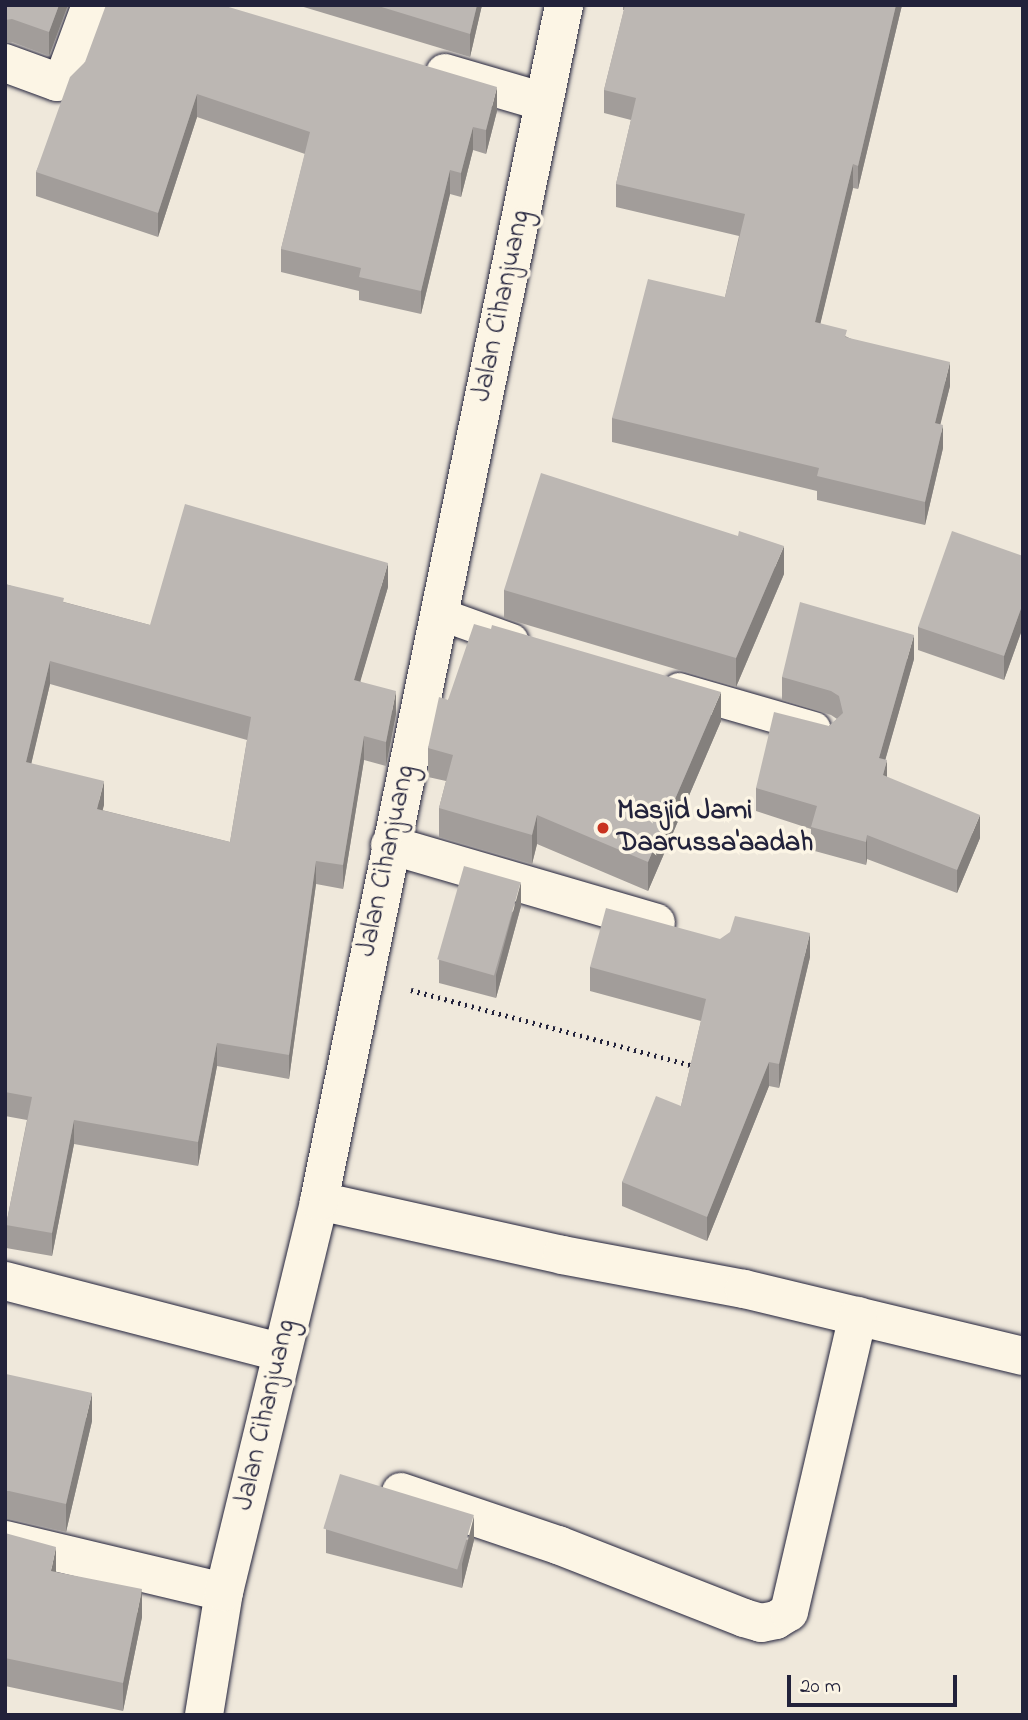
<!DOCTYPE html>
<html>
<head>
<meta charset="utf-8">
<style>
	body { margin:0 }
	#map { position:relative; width:1028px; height:1720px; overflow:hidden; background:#efe8db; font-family:"Indie Flower",sans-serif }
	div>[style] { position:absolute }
	.path>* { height:4.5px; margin-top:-2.25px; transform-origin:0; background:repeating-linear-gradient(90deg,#22223b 0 2px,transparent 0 7px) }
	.roads { filter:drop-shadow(0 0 2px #22223b) drop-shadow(0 0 2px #22223b) }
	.lane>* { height:32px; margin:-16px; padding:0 16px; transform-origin:16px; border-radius:16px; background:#fcf5e5 }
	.street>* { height:38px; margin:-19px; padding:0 19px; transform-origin:19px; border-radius:19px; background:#fcf5e5 }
	.secondary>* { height:38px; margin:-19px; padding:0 19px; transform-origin:19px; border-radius:19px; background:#fcf5e5 }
	.wall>* { inset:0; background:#a29d9a }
	.shaded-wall>* { inset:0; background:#84807d }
	.building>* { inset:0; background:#bcb7b3; transform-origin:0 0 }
	.dots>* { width:19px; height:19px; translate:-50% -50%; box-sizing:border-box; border:4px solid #fcf5e5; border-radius:50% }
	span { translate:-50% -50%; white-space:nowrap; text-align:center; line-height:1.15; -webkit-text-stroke:7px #fcf5e5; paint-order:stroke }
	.street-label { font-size:28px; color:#22223b }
	.poi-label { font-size:28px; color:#22223b; font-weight:700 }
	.left { translate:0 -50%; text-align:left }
	.frame { position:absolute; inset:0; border:7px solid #22223b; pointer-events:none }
	.scale { position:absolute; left:787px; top:1675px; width:170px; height:32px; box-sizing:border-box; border:4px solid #22223b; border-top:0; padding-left:9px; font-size:21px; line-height:24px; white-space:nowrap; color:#22223b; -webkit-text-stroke:5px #fcf5e5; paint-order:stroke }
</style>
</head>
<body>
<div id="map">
	<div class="path">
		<i style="left:411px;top:990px;width:289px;rotate:15deg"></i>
	</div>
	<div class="roads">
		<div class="lane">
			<i style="left:437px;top:613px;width:80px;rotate:19.8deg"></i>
			<i style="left:679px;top:689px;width:141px;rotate:16.1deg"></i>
		</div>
		<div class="street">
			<i style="left:5px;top:63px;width:55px;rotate:20.1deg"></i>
			<i style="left:57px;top:82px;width:8px;rotate:-30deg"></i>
			<i style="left:64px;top:78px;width:78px;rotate:-69.7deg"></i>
			<i style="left:445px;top:73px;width:103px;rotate:16.3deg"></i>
			<i style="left:390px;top:845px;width:277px;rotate:16.3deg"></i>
			<i style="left:319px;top:1201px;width:249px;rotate:12.5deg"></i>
			<i style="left:562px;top:1255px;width:185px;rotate:10.6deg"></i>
			<i style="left:744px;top:1289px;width:287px;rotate:13.5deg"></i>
			<i style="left:5px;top:1281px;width:284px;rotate:14.5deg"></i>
			<i style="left:401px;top:1492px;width:166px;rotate:18.7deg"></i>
			<i style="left:558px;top:1545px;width:200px;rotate:21.4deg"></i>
			<i style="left:744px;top:1618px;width:18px;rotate:16deg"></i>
			<i style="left:761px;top:1623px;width:15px;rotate:-11deg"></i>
			<i style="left:776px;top:1620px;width:15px;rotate:-32deg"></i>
			<i style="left:789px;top:1612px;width:304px;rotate:-76.9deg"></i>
			<i style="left:5px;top:1540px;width:225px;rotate:13.4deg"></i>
		</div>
		<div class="secondary">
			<i style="left:204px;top:1715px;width:125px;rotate:-80.8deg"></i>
			<i style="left:224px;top:1592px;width:402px;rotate:-76.3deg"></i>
			<i style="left:319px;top:1201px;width:1221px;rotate:-78.42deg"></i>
		</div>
	</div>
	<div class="wall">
		<i style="clip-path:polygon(5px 5px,68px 5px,49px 56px,12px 42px,5px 44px)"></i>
		<i style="clip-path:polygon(297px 5px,482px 5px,470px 57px)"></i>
		<i style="clip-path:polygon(623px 5px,902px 5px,858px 189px,853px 188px,820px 324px,950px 386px,940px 424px,943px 448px,925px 525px,817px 500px,817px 491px,612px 442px,612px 418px,725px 297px,739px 236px,616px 207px,616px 184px,631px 120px,604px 113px,604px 90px,624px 10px,623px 10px)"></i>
		<i style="clip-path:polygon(85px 62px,497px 111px,486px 154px,473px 150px,461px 197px,450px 194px,421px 314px,359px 300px,359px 291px,281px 272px,281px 249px,305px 154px,197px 117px,158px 237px,36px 196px,36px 172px)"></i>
		<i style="clip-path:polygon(738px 536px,784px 574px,736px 687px,504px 618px,504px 590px)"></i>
		<i style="clip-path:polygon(1023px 556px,1023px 627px,1004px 680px,918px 650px,918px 627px)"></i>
		<i style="clip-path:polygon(evenodd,5px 584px,64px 602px,150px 625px,388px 587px,360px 681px,396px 714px,386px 766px,364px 760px,343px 889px,316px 884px,289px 1079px,217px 1066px,198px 1166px,74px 1144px,52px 1256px,6px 1248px,6px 1225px,27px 1120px,5px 1116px,5px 584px,50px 684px,247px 740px,230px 842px,102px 810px,104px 805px,31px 764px,50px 684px)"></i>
		<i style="clip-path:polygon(491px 629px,721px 721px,648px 891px,537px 844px,532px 864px,439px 837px,439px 808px,446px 781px,428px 777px,428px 748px,448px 700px)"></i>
		<i style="clip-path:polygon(914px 659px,885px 760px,887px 777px,980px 838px,957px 893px,867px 859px,866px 865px,811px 850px,811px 829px,756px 811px,756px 788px,837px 719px,831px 715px,782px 700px,782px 677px)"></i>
		<i style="clip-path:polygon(521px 906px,496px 998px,439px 983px,439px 960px)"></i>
		<i style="clip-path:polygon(720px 939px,810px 957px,779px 1088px,769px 1086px,707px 1241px,622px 1206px,622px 1182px,681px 1106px,701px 1021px,590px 991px,590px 967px)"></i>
		<i style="clip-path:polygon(5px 1379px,92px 1421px,66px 1532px,9px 1519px,5px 1519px)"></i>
		<i style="clip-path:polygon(326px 1529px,474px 1540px,462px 1588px,326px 1553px)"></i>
		<i style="clip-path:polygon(5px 1533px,56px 1572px,142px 1617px,123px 1711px,5px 1686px)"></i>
	</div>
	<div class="shaded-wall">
		<i style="clip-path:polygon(59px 5px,68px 5px,49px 56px,49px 32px)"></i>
		<i style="clip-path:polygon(477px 5px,482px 5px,470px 57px,470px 34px)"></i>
		<i style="clip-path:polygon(896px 5px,902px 5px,858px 189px,858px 166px)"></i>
		<i style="clip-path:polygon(497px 87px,497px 111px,486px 154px,486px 130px)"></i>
		<i style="clip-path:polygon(197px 94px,197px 117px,158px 237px,158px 213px)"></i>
		<i style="clip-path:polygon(473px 127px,473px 150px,461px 197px,461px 173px)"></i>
		<i style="clip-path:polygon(853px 164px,853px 188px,815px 346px,815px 322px)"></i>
		<i style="clip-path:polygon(450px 170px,450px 194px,421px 314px,421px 291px)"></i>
		<i style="clip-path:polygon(950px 362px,950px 386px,935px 446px,935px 423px)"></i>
		<i style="clip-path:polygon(943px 425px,943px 448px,925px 525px,925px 502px)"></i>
		<i style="clip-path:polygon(784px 546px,784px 574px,736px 687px,736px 658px)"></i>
		<i style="clip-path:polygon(388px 563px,388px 587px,354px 703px,354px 680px)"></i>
		<i style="clip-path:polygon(1023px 603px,1023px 627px,1004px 680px,1004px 656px)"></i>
		<i style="clip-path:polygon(914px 635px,914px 659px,879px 782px,879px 758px)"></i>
		<i style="clip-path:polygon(50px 661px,50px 684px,26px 786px,26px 762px)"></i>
		<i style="clip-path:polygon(396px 691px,396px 714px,386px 766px,386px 742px)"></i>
		<i style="clip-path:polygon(721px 692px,721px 721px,648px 891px,648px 862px)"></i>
		<i style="clip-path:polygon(364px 736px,364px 760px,343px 889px,343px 865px)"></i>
		<i style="clip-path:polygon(887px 760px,887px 784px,883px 775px)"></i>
		<i style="clip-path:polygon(104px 781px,104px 805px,97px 833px,97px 809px)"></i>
		<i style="clip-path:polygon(537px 815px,537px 844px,532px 864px,532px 835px)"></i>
		<i style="clip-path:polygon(980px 815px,980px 838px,957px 893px,957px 870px)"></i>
		<i style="clip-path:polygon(867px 835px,867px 859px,866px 865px,866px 842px)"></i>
		<i style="clip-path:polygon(316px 861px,316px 884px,289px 1079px,289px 1055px)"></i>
		<i style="clip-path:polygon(521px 882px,521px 906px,496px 998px,496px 975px)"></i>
		<i style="clip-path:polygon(810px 933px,810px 957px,779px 1088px,779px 1064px)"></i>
		<i style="clip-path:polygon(217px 1043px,217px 1066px,198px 1166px,198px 1142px)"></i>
		<i style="clip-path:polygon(769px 1062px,769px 1086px,707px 1241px,707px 1217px)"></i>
		<i style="clip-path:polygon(74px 1120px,74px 1144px,52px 1256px,52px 1233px)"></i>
		<i style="clip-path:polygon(92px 1393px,92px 1421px,66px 1532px,66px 1504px)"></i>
		<i style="clip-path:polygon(474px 1516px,474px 1540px,462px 1588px,462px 1564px)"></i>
		<i style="clip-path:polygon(56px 1547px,56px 1575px,51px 1571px)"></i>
		<i style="clip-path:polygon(142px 1589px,142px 1617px,123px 1711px,123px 1683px)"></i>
	</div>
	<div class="building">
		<i style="clip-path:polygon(5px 5px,59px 5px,49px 32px,12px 19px,5px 20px)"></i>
		<i style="clip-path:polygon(106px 5px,222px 5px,497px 87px,486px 130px,473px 127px,461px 173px,450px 170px,421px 291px,359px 277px,361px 268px,281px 249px,310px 132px,197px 94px,158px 213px,36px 172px,70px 77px,85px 62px)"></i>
		<i style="clip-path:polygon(375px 5px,477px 5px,470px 34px)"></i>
		<i style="clip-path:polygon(625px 5px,896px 5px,858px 166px,853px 164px,815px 322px,847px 330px,845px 337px,950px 362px,935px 423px,943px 425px,925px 502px,817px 476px,819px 468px,612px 418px,648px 279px,725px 297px,745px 214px,616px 184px,636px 98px,604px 90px)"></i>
		<i style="clip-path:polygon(541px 473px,738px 536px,739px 531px,784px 546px,736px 658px,504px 590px)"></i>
		<i style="clip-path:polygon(evenodd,185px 504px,388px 563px,354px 680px,396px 691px,386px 742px,364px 736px,343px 865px,316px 861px,289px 1055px,217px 1043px,198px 1142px,74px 1120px,52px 1233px,6px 1225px,32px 1097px,5px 1092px,5px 584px,64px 598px,63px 602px,150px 625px,185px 504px,50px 661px,251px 717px,230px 842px,97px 809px,104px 781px,26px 762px,50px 661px)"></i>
		<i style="clip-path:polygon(952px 531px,1023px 556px,1023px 603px,1004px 656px,918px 627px)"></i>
		<i style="clip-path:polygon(800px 602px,914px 635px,879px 758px,887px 760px,883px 775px,980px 815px,957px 870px,867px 835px,866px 842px,811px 827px,817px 806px,756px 788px,774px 712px,829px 726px,843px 713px,839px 696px,831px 691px,782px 677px)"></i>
		<i style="clip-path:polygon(474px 624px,491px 629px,492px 625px,721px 692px,648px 862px,537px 815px,532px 835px,439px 808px,453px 755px,428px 748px,439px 697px,448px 700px)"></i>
		<i style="left:464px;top:866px;width:59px;height:97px;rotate:16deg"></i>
		<i style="clip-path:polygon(606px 908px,720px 939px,730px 932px,735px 916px,810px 933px,779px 1064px,769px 1062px,707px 1217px,622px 1182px,656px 1096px,681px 1106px,706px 999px,590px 967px)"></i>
		<i style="clip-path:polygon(6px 1374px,92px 1393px,66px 1504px,9px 1491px,5px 1491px,5px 1379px)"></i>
		<i style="left:340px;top:1474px;width:140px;height:57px;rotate:17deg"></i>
		<i style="clip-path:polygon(5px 1533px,56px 1547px,51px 1571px,142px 1589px,123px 1683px,5px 1658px)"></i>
	</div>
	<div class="dots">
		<i style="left:603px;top:828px;background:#c8321e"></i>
	</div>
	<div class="street-label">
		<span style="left:502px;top:306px;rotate:-78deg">Jalan Cihanjuang</span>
		<span style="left:387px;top:861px;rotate:-78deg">Jalan Cihanjuang</span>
		<span style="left:266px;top:1415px;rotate:-77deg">Jalan Cihanjuang</span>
	</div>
	<div class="poi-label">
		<span class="left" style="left:617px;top:828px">Masjid Jami<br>Daarussa'aadah</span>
	</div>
	<div class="frame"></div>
	<div class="scale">20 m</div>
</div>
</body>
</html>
